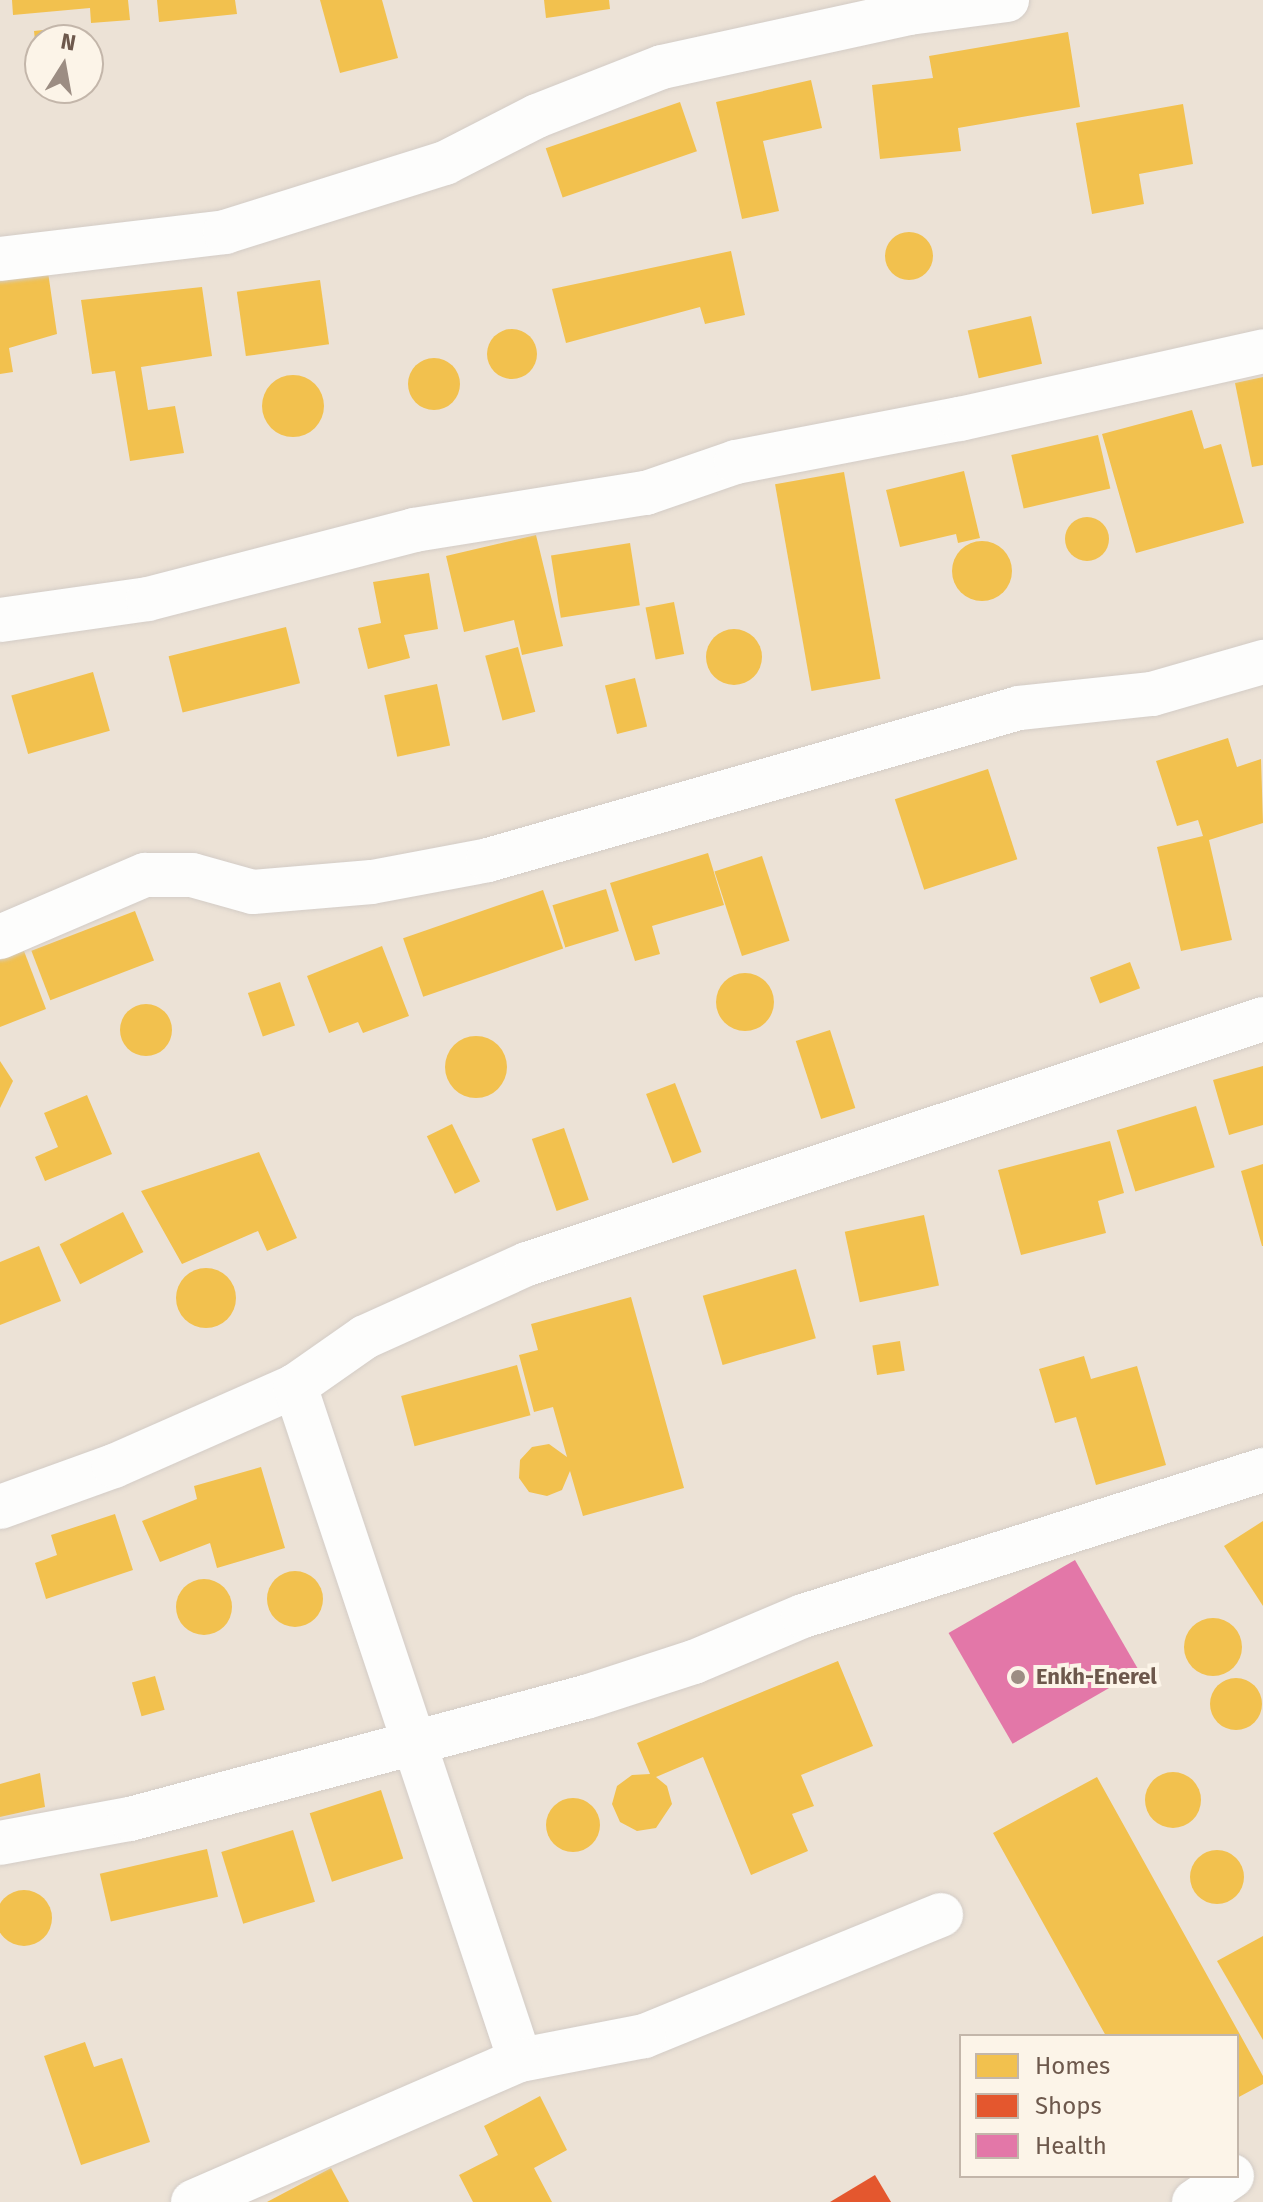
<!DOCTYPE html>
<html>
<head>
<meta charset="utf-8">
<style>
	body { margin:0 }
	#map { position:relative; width:1263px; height:2202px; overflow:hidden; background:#f4efe8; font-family:"Fira Sans",sans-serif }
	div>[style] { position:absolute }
	.residential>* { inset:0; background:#ece2d6 }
	.homes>* { inset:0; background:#f2c14e; transform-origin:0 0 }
	.round { border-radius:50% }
	.shops>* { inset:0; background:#e4572e }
	.health>* { inset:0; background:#e377a8; transform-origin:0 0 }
	.roads { filter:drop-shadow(0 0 2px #d3ccc6) drop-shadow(0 0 2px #d3ccc6) }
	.minor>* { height:44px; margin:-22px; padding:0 22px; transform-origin:22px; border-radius:22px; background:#fdfdfc }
	.dots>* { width:22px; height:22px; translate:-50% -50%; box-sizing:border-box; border:4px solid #fcf4e8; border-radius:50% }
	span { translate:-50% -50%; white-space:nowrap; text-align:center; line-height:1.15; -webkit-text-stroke:8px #fcf4e8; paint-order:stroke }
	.poi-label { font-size:22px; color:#6d584c; font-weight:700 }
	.left { translate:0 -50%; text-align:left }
	.legend { position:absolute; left:959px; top:2034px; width:280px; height:144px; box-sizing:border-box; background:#fcf4e8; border:2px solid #c3b6aa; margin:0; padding:10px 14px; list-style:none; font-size:24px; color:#6d584c }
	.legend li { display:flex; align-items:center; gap:16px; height:40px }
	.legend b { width:40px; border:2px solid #c3b6aa }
	.north { position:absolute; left:24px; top:24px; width:80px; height:80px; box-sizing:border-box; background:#fcf4e8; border:2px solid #c3b6aa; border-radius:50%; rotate:11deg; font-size:22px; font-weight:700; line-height:32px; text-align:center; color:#6d584c }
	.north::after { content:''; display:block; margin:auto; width:28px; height:36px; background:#9c8d83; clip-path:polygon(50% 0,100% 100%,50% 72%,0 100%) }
</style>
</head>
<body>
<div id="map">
	<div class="residential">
		<i style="clip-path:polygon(evenodd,0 0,1263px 0,1263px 2202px,0 2202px,0 0,40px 40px,88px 40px,88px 88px,40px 88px,40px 40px,0 0,961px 2036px,1237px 2036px,1237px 2176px,961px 2176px,961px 2036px)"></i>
	</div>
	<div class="homes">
		<i style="clip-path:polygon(12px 0,128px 0,130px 20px,91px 23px,90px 8px,13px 15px)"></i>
		<i style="clip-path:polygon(157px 0,235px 0,237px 14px,159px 22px)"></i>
		<i style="clip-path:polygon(320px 0,382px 0,398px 58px,340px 73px)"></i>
		<i style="clip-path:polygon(544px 0,609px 0,610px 9px,546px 18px)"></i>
		<i style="clip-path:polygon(70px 27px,72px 40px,40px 40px,38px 69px,34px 31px)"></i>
		<i style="clip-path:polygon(1068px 32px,1080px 107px,958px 128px,961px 151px,880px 159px,872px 85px,933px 78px,929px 56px)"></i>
		<i style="clip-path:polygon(811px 80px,822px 128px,763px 141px,779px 211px,742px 219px,716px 102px)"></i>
		<i style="left:680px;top:102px;width:52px;height:142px;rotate:71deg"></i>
		<i style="clip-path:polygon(1183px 104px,1193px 164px,1139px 174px,1144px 204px,1092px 214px,1076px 123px)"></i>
		<i class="round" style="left:885px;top:232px;width:48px;height:48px"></i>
		<i style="clip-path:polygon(731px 251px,745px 315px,705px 324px,700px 307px,566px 343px,552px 289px)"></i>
		<i style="clip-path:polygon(48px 272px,57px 334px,9px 348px,13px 372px,0 374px,0 279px)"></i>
		<i style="left:320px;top:280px;width:65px;height:84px;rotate:82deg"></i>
		<i style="clip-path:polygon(202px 287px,212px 356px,141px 367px,148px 410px,175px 406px,184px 453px,130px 461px,115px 371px,92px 374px,81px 300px)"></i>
		<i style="left:1031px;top:316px;width:49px;height:65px;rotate:77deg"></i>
		<i class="round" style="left:487px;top:329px;width:50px;height:50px"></i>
		<i class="round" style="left:408px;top:358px;width:52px;height:52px"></i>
		<i class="round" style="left:262px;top:375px;width:62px;height:62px"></i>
		<i style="clip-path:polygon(1263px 377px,1263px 465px,1252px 467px,1235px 383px)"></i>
		<i style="clip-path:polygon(1192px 410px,1204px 449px,1221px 444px,1244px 523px,1136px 553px,1102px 434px)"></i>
		<i style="left:1098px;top:435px;width:55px;height:89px;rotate:77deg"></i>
		<i style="clip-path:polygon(964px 471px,980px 538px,958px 543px,956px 534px,900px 547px,886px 490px)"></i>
		<i style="left:844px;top:472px;width:210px;height:70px;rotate:80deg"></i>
		<i class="round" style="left:1065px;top:517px;width:44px;height:44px"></i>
		<i style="clip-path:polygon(536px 535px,563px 646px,522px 655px,514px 620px,464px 632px,446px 556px)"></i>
		<i class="round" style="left:952px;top:541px;width:60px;height:60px"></i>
		<i style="left:630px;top:543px;width:63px;height:80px;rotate:81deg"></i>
		<i style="clip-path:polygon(429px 573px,438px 629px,404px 635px,410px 658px,368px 669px,358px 628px,381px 623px,373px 582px)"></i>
		<i style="left:674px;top:602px;width:53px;height:29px;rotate:79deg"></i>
		<i style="left:286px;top:627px;width:58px;height:121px;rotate:76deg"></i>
		<i class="round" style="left:706px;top:629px;width:56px;height:56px"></i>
		<i style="left:518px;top:647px;width:67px;height:34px;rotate:75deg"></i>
		<i style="left:93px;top:672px;width:61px;height:85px;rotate:74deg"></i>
		<i style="left:635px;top:678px;width:50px;height:31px;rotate:76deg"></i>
		<i style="left:437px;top:684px;width:63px;height:54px;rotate:78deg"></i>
		<i style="clip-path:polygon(1228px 738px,1237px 767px,1261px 759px,1263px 823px,1209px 840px,1232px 940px,1181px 951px,1157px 847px,1203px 836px,1198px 820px,1177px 826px,1156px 761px)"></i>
		<i style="left:988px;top:769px;width:95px;height:98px;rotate:72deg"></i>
		<i style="clip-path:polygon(708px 853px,724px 905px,652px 926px,660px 954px,635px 961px,610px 883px)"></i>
		<i style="left:762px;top:856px;width:89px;height:50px;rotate:72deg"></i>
		<i style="left:606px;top:889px;width:44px;height:56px;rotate:73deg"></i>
		<i style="left:543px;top:890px;width:62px;height:148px;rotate:71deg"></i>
		<i style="left:135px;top:911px;width:53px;height:111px;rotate:69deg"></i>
		<i style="clip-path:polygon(382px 946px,409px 1016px,363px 1033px,358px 1022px,329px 1033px,307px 976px)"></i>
		<i style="clip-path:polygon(24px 951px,46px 1009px,0 1027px,0 960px)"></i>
		<i style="left:1130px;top:962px;width:28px;height:43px;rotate:69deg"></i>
		<i class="round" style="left:716px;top:973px;width:58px;height:58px"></i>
		<i style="left:280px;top:982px;width:46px;height:34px;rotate:71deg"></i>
		<i class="round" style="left:120px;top:1004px;width:52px;height:52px"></i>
		<i style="left:830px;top:1030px;width:82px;height:36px;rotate:72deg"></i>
		<i class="round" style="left:445px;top:1036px;width:62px;height:62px"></i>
		<i style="clip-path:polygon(0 1061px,13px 1081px,0 1108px)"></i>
		<i style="clip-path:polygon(1263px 1066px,1263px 1125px,1229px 1135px,1213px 1080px)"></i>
		<i style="left:675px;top:1083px;width:74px;height:31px;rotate:69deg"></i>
		<i style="clip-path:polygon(87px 1095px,112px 1154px,45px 1181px,35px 1157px,58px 1147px,44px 1113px)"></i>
		<i style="left:1196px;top:1106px;width:64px;height:83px;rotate:73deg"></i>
		<i style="left:452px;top:1124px;width:64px;height:28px;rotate:64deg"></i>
		<i style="left:564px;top:1128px;width:76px;height:34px;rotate:71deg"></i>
		<i style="clip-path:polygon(1110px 1141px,1124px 1193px,1098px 1201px,1106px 1233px,1021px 1255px,998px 1170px)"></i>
		<i style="clip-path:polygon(259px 1152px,297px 1238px,267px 1251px,258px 1231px,182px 1264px,141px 1191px)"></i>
		<i style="clip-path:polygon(1263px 1164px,1263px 1246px,1262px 1246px,1241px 1171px)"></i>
		<i style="left:123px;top:1212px;width:45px;height:71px;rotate:63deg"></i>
		<i style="left:924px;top:1215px;width:72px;height:81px;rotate:78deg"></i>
		<i style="clip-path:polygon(39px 1246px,61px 1301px,0 1325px,0 1262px)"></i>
		<i class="round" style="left:176px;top:1268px;width:60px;height:60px"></i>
		<i style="left:796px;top:1269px;width:72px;height:97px;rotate:74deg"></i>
		<i style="clip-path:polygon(631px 1297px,684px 1488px,583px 1516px,570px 1471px,562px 1490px,547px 1496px,529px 1492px,519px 1478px,520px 1460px,532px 1447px,549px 1444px,567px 1457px,553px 1407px,534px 1412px,519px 1355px,538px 1350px,531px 1324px)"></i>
		<i style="left:900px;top:1341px;width:30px;height:28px;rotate:81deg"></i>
		<i style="clip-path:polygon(1084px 1356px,1091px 1379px,1137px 1366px,1166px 1465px,1096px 1485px,1076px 1417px,1055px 1423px,1039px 1369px)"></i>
		<i style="left:517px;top:1365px;width:52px;height:120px;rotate:75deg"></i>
		<i style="clip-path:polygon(261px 1467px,285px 1548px,217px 1568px,210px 1543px,160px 1562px,142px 1521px,197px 1499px,194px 1486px)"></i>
		<i style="clip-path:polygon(115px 1514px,133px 1570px,46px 1599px,35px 1563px,57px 1555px,51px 1535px)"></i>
		<i style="clip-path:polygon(1263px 1521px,1263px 1606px,1224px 1546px)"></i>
		<i class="round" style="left:267px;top:1571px;width:56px;height:56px"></i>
		<i class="round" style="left:176px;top:1579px;width:56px;height:56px"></i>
		<i class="round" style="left:1184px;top:1618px;width:58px;height:58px"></i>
		<i style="clip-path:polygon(838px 1661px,873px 1746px,801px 1775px,814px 1806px,792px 1814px,808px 1851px,751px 1875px,703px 1757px,656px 1777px,667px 1786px,672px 1804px,656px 1828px,637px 1831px,620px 1822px,612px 1804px,617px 1786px,632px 1775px,650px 1774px,637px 1743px)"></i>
		<i style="left:155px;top:1676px;width:35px;height:24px;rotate:74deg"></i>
		<i class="round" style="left:1210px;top:1678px;width:52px;height:52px"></i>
		<i class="round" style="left:1145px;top:1772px;width:56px;height:56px"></i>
		<i style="clip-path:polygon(40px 1773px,45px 1807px,0 1817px,0 1784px)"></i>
		<i style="clip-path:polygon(1097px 1777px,1263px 2076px,1263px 2084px,1237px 2098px,1237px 2036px,1106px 2036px,993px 1833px)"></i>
		<i style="left:381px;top:1790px;width:72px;height:75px;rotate:72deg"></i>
		<i class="round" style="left:546px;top:1798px;width:54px;height:54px"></i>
		<i style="left:293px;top:1830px;width:75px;height:75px;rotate:73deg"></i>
		<i style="left:207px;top:1849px;width:49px;height:110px;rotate:77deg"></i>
		<i class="round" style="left:1190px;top:1850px;width:54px;height:54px"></i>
		<i class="round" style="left:-4px;top:1890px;width:56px;height:56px"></i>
		<i style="clip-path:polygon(1263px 1936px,1263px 2040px,1217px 1961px)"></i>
		<i style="clip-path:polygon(85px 2042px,94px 2067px,122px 2058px,150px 2142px,81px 2165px,44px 2056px)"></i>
		<i style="clip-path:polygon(540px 2096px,567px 2150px,534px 2168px,552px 2202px,473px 2202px,459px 2175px,498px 2155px,484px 2126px)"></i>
		<i style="clip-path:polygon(331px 2168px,349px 2202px,267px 2202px)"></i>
	</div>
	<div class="shops">
		<i style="clip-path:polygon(875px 2175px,891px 2202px,830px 2202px)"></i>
	</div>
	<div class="health">
		<i style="left:1075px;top:1560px;width:128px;height:146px;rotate:60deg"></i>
	</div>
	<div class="roads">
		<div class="minor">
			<i style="left:0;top:259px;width:227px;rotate:-6.8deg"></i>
			<i style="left:225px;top:232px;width:231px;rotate:-17.4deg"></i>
			<i style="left:445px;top:163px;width:103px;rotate:-27.1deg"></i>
			<i style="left:537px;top:116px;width:134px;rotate:-21.4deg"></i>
			<i style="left:662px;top:67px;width:253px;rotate:-12.3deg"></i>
			<i style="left:909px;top:13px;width:99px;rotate:-7.6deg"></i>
			<i style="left:0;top:620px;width:149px;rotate:-8.1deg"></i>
			<i style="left:148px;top:599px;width:275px;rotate:-14.5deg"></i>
			<i style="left:414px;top:530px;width:235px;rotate:-9.1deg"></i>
			<i style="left:646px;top:493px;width:95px;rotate:-19deg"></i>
			<i style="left:736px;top:462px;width:228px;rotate:-10.9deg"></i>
			<i style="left:960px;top:419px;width:311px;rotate:-12.6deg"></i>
			<i style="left:0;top:937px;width:158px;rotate:-23.2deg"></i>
			<i style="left:145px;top:875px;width:47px"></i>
			<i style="left:192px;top:875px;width:63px;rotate:15.6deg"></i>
			<i style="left:253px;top:892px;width:119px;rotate:-4.8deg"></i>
			<i style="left:372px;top:882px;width:118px;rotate:-10.7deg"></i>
			<i style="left:488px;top:860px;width:552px;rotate:-15.97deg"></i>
			<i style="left:1019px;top:708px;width:134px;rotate:-6deg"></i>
			<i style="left:1152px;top:694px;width:116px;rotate:-16.1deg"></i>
			<i style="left:0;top:1507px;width:121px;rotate:-19.8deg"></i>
			<i style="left:114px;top:1466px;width:198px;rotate:-23.8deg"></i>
			<i style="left:0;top:1843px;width:132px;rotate:-10.5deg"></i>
			<i style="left:130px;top:1819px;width:472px;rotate:-15deg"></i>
			<i style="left:586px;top:1697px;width:114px;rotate:-18deg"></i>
			<i style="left:694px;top:1662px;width:118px;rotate:-22.9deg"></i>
			<i style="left:803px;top:1616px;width:483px;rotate:-17.6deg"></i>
			<i style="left:941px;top:1915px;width:321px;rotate:157.8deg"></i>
			<i style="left:644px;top:2036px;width:126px;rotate:169deg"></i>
			<i style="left:520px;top:2060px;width:711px;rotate:-108.46deg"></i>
			<i style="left:295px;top:1386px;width:85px;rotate:-35deg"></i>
			<i style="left:365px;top:1337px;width:178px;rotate:-24.3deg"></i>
			<i style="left:527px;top:1264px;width:776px;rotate:-18.41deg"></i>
			<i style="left:193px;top:2202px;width:357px;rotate:-23.5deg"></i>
			<i style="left:1194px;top:2202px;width:46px;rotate:-34.4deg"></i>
		</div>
	</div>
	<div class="dots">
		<i style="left:1018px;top:1677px;background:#9c8d83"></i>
	</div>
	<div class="poi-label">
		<span class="left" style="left:1036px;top:1677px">Enkh-Enerel</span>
	</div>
	<ul class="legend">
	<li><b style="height:22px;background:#f2c14e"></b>Homes</li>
	<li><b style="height:22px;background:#e4572e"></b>Shops</li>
	<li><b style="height:22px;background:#e377a8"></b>Health</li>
	</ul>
	<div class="north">N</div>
</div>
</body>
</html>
